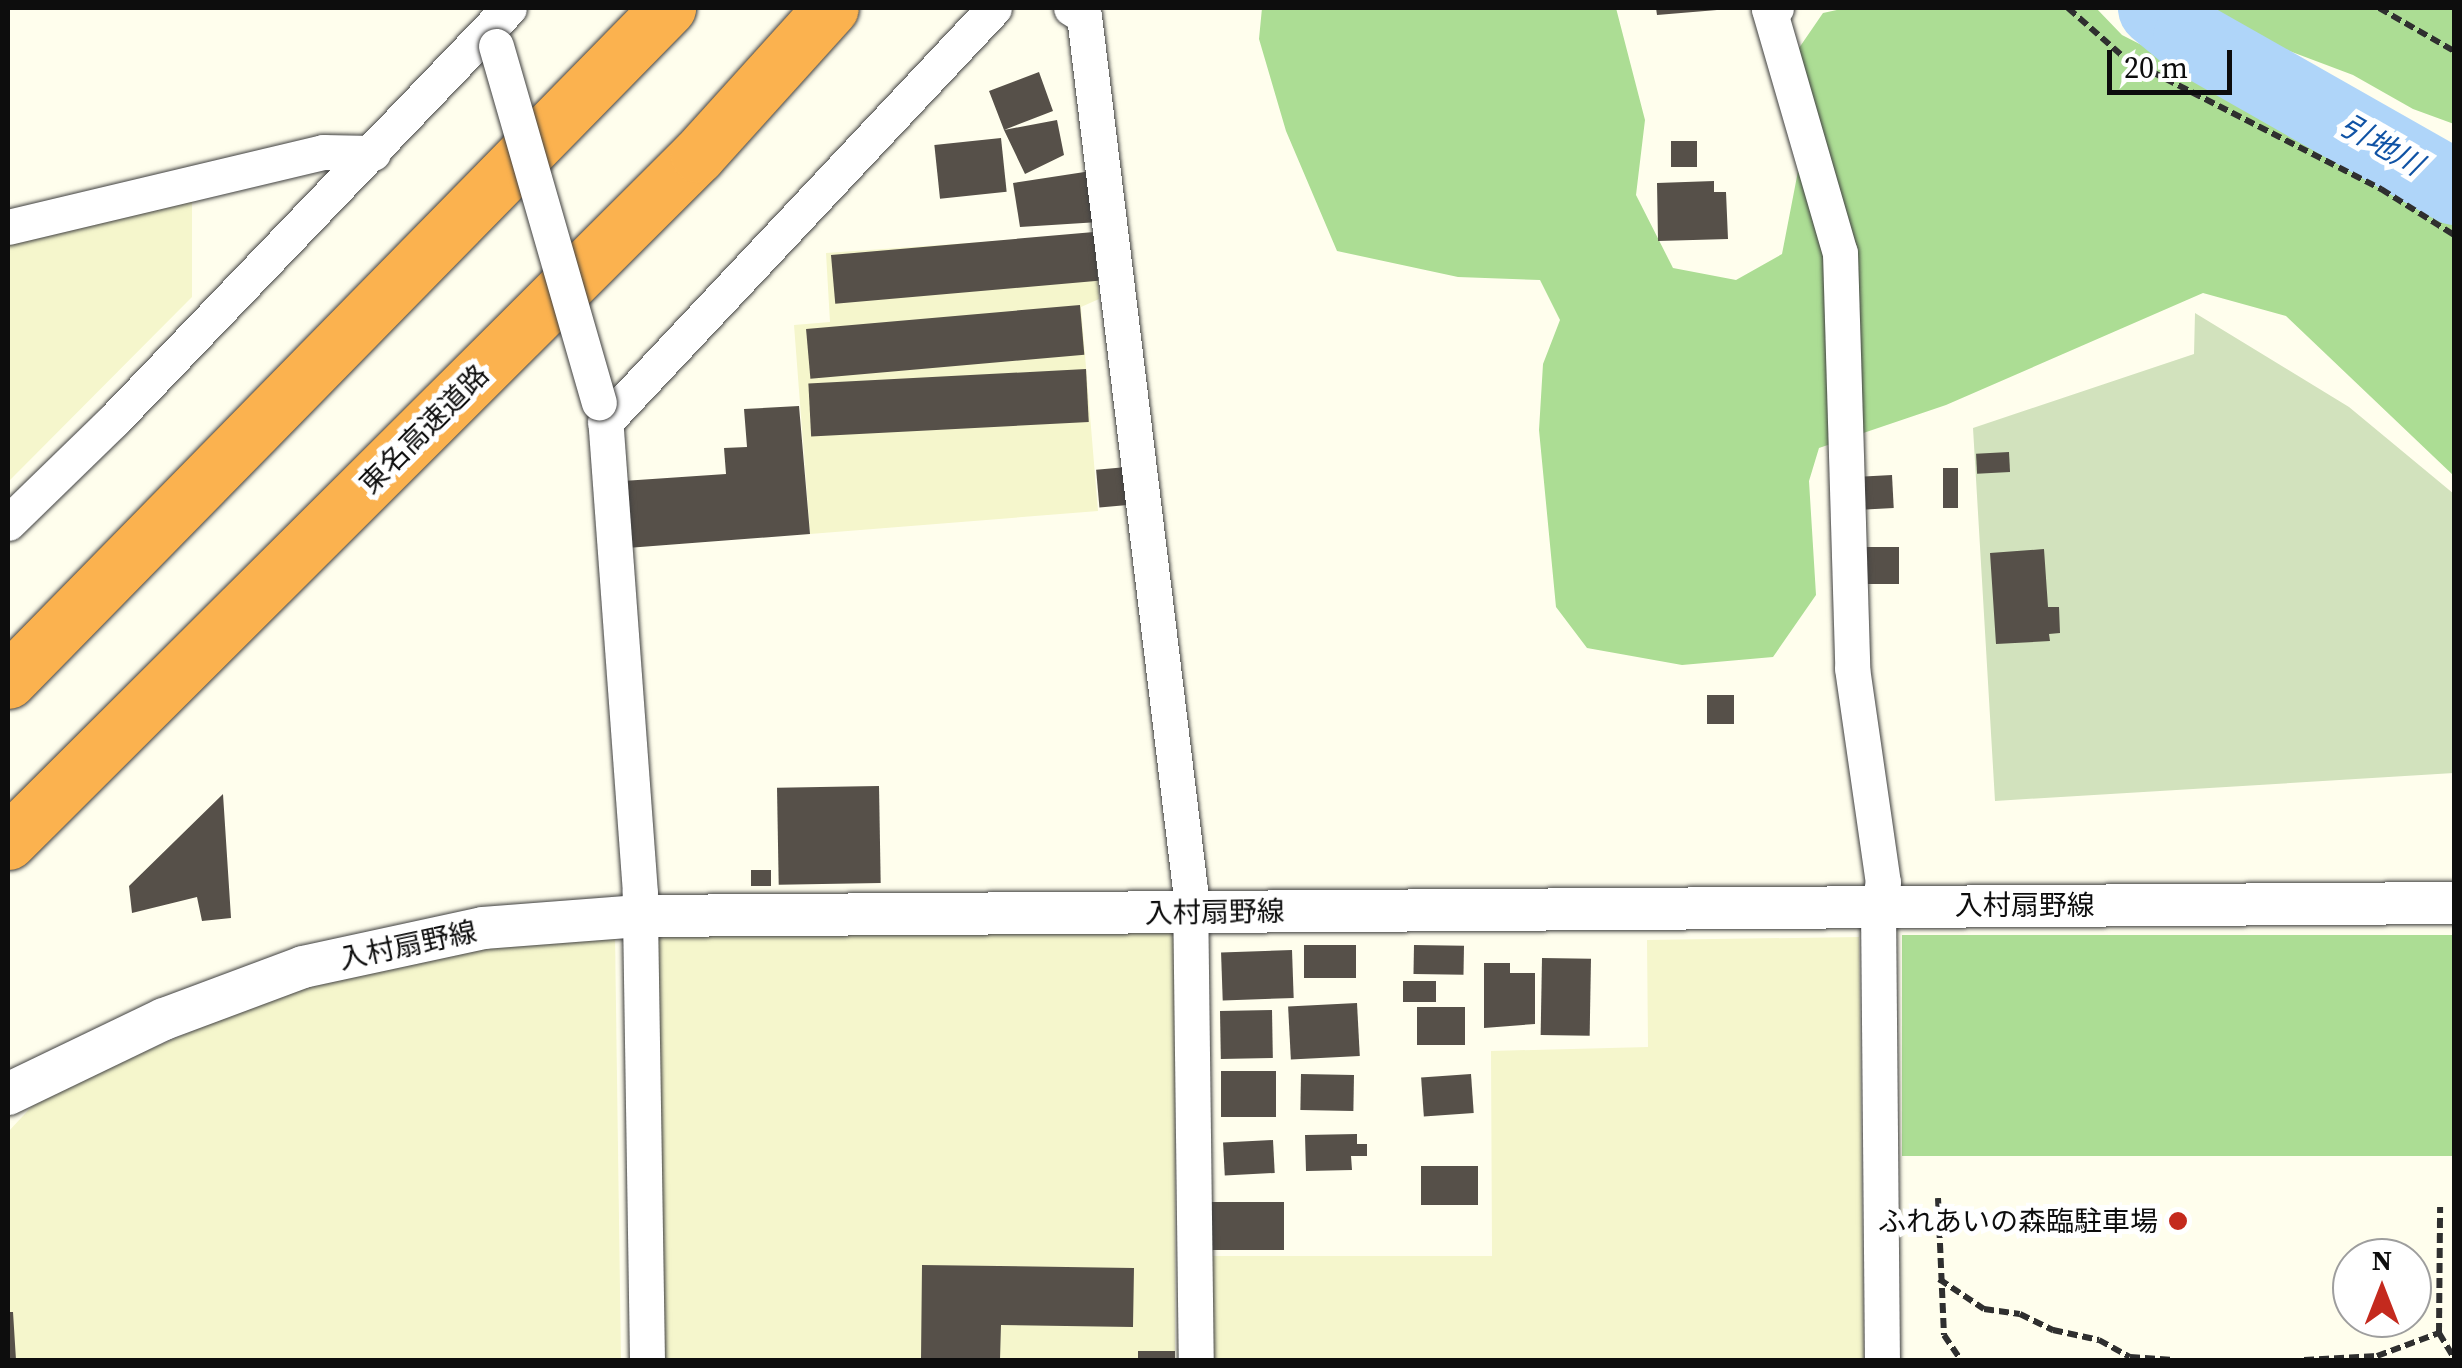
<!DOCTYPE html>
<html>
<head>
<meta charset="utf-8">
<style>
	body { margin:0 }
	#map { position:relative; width:2462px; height:1368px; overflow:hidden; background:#fffeed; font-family:"Source Serif 4","Noto Sans JP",serif }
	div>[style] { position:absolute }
	.farmland>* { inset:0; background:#f5f6cc; transform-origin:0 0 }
	.forest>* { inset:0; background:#acdd94; transform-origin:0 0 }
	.cemetery>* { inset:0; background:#d2e2bd }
	.river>* { height:75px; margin:-37.5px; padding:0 37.5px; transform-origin:37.5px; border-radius:37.5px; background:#afd5f9 }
	.building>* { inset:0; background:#565049; transform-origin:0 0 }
	.path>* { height:6px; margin-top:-3px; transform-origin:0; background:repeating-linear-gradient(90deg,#2f2f2f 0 10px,transparent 0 15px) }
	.roads { filter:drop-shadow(0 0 2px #404040) drop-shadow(0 0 2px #404040) }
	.minor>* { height:35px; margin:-17.5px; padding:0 17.5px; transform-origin:17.5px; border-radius:17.5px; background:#fff }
	.tertiary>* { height:42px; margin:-21px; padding:0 21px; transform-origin:21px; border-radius:21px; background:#fff }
	.motorway>* { height:55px; margin:-27.5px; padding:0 27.5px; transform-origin:27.5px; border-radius:27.5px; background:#fbb24f }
	.bridges { filter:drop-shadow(0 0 2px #404040) drop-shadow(0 0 2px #404040) }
	.minor-bridge>* { height:35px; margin:-17.5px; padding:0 17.5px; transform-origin:17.5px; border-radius:17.5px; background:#fff }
	.dots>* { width:28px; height:28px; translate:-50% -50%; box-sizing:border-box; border:5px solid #fff; border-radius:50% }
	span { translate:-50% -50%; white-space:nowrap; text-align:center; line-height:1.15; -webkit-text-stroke:10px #fff; paint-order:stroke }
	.street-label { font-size:28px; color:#0d0d0d }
	.poi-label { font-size:28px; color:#0d0d0d }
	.right { translate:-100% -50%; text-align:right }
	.water-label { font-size:30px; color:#1053a5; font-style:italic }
	.frame { position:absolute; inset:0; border:10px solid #0d0d0d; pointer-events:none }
	.north { position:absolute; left:2332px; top:1238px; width:100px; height:100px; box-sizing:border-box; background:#fff; border:2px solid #9e9e9e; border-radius:50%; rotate:0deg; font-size:28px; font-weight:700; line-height:40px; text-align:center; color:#0d0d0d }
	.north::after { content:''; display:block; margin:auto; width:35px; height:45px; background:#c42a1e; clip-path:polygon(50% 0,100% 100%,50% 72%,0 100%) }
	.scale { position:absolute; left:2107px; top:50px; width:125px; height:45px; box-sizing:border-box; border:5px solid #0d0d0d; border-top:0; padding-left:12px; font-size:30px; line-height:35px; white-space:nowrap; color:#0d0d0d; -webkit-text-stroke:8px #fff; paint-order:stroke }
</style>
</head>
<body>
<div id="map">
	<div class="farmland">
		<i style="clip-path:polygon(192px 197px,192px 297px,8px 482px,8px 241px)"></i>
		<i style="clip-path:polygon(1095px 234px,1099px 299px,1081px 307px,1098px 511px,810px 534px,794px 325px,830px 322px,826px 253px)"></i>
		<i style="left:650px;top:931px;width:525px;height:429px"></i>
		<i style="clip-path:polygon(615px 936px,621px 1360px,8px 1360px,8px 1132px,35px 1103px,85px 1077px,277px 995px,484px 946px)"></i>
		<i style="clip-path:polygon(1859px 937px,1864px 1360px,1211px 1360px,1211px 1256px,1492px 1256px,1491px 1051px,1648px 1047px,1647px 940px)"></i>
	</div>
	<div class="forest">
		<i style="clip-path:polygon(1262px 8px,1616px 8px,1645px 120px,1636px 195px,1673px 268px,1736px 280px,1782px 254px,1810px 109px,1799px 48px,1823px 13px,1846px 8px,2096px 8px,2122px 35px,2454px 205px,2454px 476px,2286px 316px,2203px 293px,1946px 405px,1819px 448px,1809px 481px,1816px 595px,1773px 657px,1682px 665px,1587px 648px,1556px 607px,1539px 430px,1543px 364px,1560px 320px,1540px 280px,1458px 277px,1337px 251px,1286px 131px,1259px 39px)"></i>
		<i style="clip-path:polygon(2195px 8px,2454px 8px,2454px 124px,2413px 109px,2353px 75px,2263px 41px)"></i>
		<i style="left:2454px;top:935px;width:221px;height:552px;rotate:90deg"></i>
	</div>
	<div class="cemetery">
		<i style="clip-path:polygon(2195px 313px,2349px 407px,2454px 494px,2454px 773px,1995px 801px,1973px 428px,2194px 354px)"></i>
	</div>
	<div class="river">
		<i style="left:2155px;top:8px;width:45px;rotate:39.6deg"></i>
		<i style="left:2190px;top:37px;width:304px;rotate:29.6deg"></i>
	</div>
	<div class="building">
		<i style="clip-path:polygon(1656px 8px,1717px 8px,1717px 10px,1657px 15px)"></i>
		<i style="clip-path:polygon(1039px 72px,1053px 111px,1004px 130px,1057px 120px,1064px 155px,1025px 174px,1004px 130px,989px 91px)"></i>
		<i style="left:1001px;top:138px;width:54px;height:67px;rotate:84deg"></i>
		<i style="left:1671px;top:141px;width:26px;height:26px"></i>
		<i style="clip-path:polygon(1091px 171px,1099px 222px,1020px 227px,1013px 183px)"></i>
		<i style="clip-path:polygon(1714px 181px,1714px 192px,1726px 192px,1728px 239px,1658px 241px,1657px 183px)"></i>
		<i style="left:1094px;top:232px;width:49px;height:264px;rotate:85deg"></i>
		<i style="left:1080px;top:305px;width:50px;height:275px;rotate:85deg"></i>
		<i style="left:1086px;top:369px;width:53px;height:278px;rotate:87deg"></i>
		<i style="clip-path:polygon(799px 406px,810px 534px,627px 548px,623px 481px,726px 474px,724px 448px,747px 447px,744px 409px)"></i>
		<i style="left:2009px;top:452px;width:20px;height:33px;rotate:87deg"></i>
		<i style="left:1127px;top:467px;width:38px;height:31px;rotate:85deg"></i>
		<i style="left:1943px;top:468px;width:15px;height:40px"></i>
		<i style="left:1892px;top:475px;width:33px;height:28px;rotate:87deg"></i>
		<i style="left:1863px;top:547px;width:36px;height:37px"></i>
		<i style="clip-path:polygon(2044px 549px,2048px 607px,2059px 607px,2060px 633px,2049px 634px,2050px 641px,1996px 644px,1990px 553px)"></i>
		<i style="left:1707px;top:695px;width:27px;height:29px"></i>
		<i style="left:879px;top:786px;width:97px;height:102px;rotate:89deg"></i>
		<i style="clip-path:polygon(223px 794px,231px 918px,202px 921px,197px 897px,132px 913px,129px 886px)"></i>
		<i style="left:751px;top:870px;width:20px;height:16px"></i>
		<i style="left:1356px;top:945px;width:33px;height:52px;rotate:90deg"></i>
		<i style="left:1414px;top:945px;width:50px;height:29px;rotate:1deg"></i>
		<i style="left:1292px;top:950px;width:48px;height:71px;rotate:88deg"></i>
		<i style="left:1542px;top:958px;width:49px;height:77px;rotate:1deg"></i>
		<i style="clip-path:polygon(1484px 963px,1510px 963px,1510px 973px,1535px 973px,1535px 1024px,1484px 1028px)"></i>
		<i style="left:1403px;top:981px;width:33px;height:21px"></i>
		<i style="left:1357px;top:1003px;width:53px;height:69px;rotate:87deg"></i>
		<i style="left:1417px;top:1007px;width:48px;height:38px"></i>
		<i style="left:1272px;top:1010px;width:48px;height:52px;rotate:89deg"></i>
		<i style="left:1221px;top:1071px;width:55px;height:46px"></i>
		<i style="left:1301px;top:1074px;width:53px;height:36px;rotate:1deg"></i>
		<i style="left:1471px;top:1074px;width:39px;height:50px;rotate:86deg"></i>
		<i style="clip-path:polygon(1357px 1134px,1357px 1144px,1367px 1144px,1367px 1156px,1351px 1156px,1352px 1170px,1306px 1171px,1305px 1135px)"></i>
		<i style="left:1273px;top:1140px;width:33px;height:50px;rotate:87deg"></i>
		<i style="left:1478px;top:1166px;width:39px;height:57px;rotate:90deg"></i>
		<i style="left:1284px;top:1202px;width:48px;height:73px;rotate:90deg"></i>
		<i style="clip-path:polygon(922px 1265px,1134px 1268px,1133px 1327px,1001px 1325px,1000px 1360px,921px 1360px)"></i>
		<i style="clip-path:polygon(8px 1312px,13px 1312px,16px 1360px,8px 1360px)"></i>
		<i style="left:1138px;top:1351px;width:37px;height:9px"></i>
	</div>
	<div class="path">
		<i style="left:2068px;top:8px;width:76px;rotate:41.3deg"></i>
		<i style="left:2125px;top:58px;width:288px;rotate:27.1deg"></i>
		<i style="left:2381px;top:189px;width:86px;rotate:32.2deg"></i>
		<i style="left:2379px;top:8px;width:86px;rotate:29.8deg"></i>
		<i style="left:1938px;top:1198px;width:137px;rotate:87.5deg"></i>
		<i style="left:1944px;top:1335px;width:30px;rotate:56deg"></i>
		<i style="left:1939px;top:1279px;width:54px;rotate:33.7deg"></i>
		<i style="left:1984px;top:1309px;width:36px;rotate:8deg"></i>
		<i style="left:2020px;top:1314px;width:37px;rotate:26deg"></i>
		<i style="left:2053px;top:1330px;width:47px;rotate:12.3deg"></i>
		<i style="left:2099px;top:1340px;width:35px;rotate:29deg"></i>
		<i style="left:2130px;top:1357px;width:44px;rotate:3.9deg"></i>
		<i style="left:2439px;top:1333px;width:126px;rotate:-89.5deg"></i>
		<i style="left:2304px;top:1360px;width:73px;rotate:-3.1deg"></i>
		<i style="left:2377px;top:1356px;width:66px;rotate:-20.4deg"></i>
		<i style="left:2439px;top:1333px;width:29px;rotate:59deg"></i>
	</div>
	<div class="roads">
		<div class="minor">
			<i style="left:1071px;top:8px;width:15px;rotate:32deg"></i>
			<i style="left:1084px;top:16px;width:879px;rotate:83.08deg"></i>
			<i style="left:1190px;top:889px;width:471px;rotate:89.3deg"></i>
			<i style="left:1776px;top:8px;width:7px;rotate:172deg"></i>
			<i style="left:1769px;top:9px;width:254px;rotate:73.8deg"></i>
			<i style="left:1840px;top:253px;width:415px;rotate:88.3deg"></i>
			<i style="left:1852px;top:668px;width:216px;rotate:81.8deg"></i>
			<i style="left:1883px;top:882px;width:25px;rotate:102deg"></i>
			<i style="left:1878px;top:906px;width:454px;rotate:89.5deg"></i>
			<i style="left:8px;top:227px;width:324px;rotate:-13.4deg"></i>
			<i style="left:323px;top:152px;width:50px;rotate:1.1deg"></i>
			<i style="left:8px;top:523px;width:146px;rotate:-44.2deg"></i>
			<i style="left:113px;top:421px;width:572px;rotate:-46.2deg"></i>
			<i style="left:647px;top:1360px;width:467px;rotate:-90.9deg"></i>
			<i style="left:640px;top:893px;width:472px;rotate:-94.2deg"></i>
			<i style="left:605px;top:422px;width:568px;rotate:-46.78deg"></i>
		</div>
		<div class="tertiary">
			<i style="left:8px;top:1094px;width:173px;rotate:-25.7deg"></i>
			<i style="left:164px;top:1019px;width:148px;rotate:-20.5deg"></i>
			<i style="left:303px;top:967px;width:184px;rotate:-12.2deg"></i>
			<i style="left:483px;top:928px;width:157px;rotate:-4.4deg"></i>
			<i style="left:640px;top:916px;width:1814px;rotate:-0.41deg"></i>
		</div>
		<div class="motorway">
			<i style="left:8px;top:681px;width:943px;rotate:-45.56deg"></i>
			<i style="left:8px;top:842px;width:974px;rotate:-44.88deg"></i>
			<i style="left:698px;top:155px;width:198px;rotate:-47.9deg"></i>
		</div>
	</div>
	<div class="bridges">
		<div class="minor-bridge">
			<i style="left:496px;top:46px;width:371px;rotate:73.9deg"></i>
		</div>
	</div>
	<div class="dots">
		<i style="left:2178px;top:1221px;background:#c42a1e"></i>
	</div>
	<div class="street-label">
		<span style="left:424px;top:429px;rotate:-45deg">東名高速道路</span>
		<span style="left:2025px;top:905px">入村扇野線</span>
		<span style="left:1215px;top:912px;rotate:-1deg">入村扇野線</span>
		<span style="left:408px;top:945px;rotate:-12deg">入村扇野線</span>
	</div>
	<div class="poi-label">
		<span class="right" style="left:2158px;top:1221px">ふれあいの森臨駐車場</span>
	</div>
	<div class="water-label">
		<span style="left:2381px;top:145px;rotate:30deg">引地川</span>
	</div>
	<div class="frame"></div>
	<div class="north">N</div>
	<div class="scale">20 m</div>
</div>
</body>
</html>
